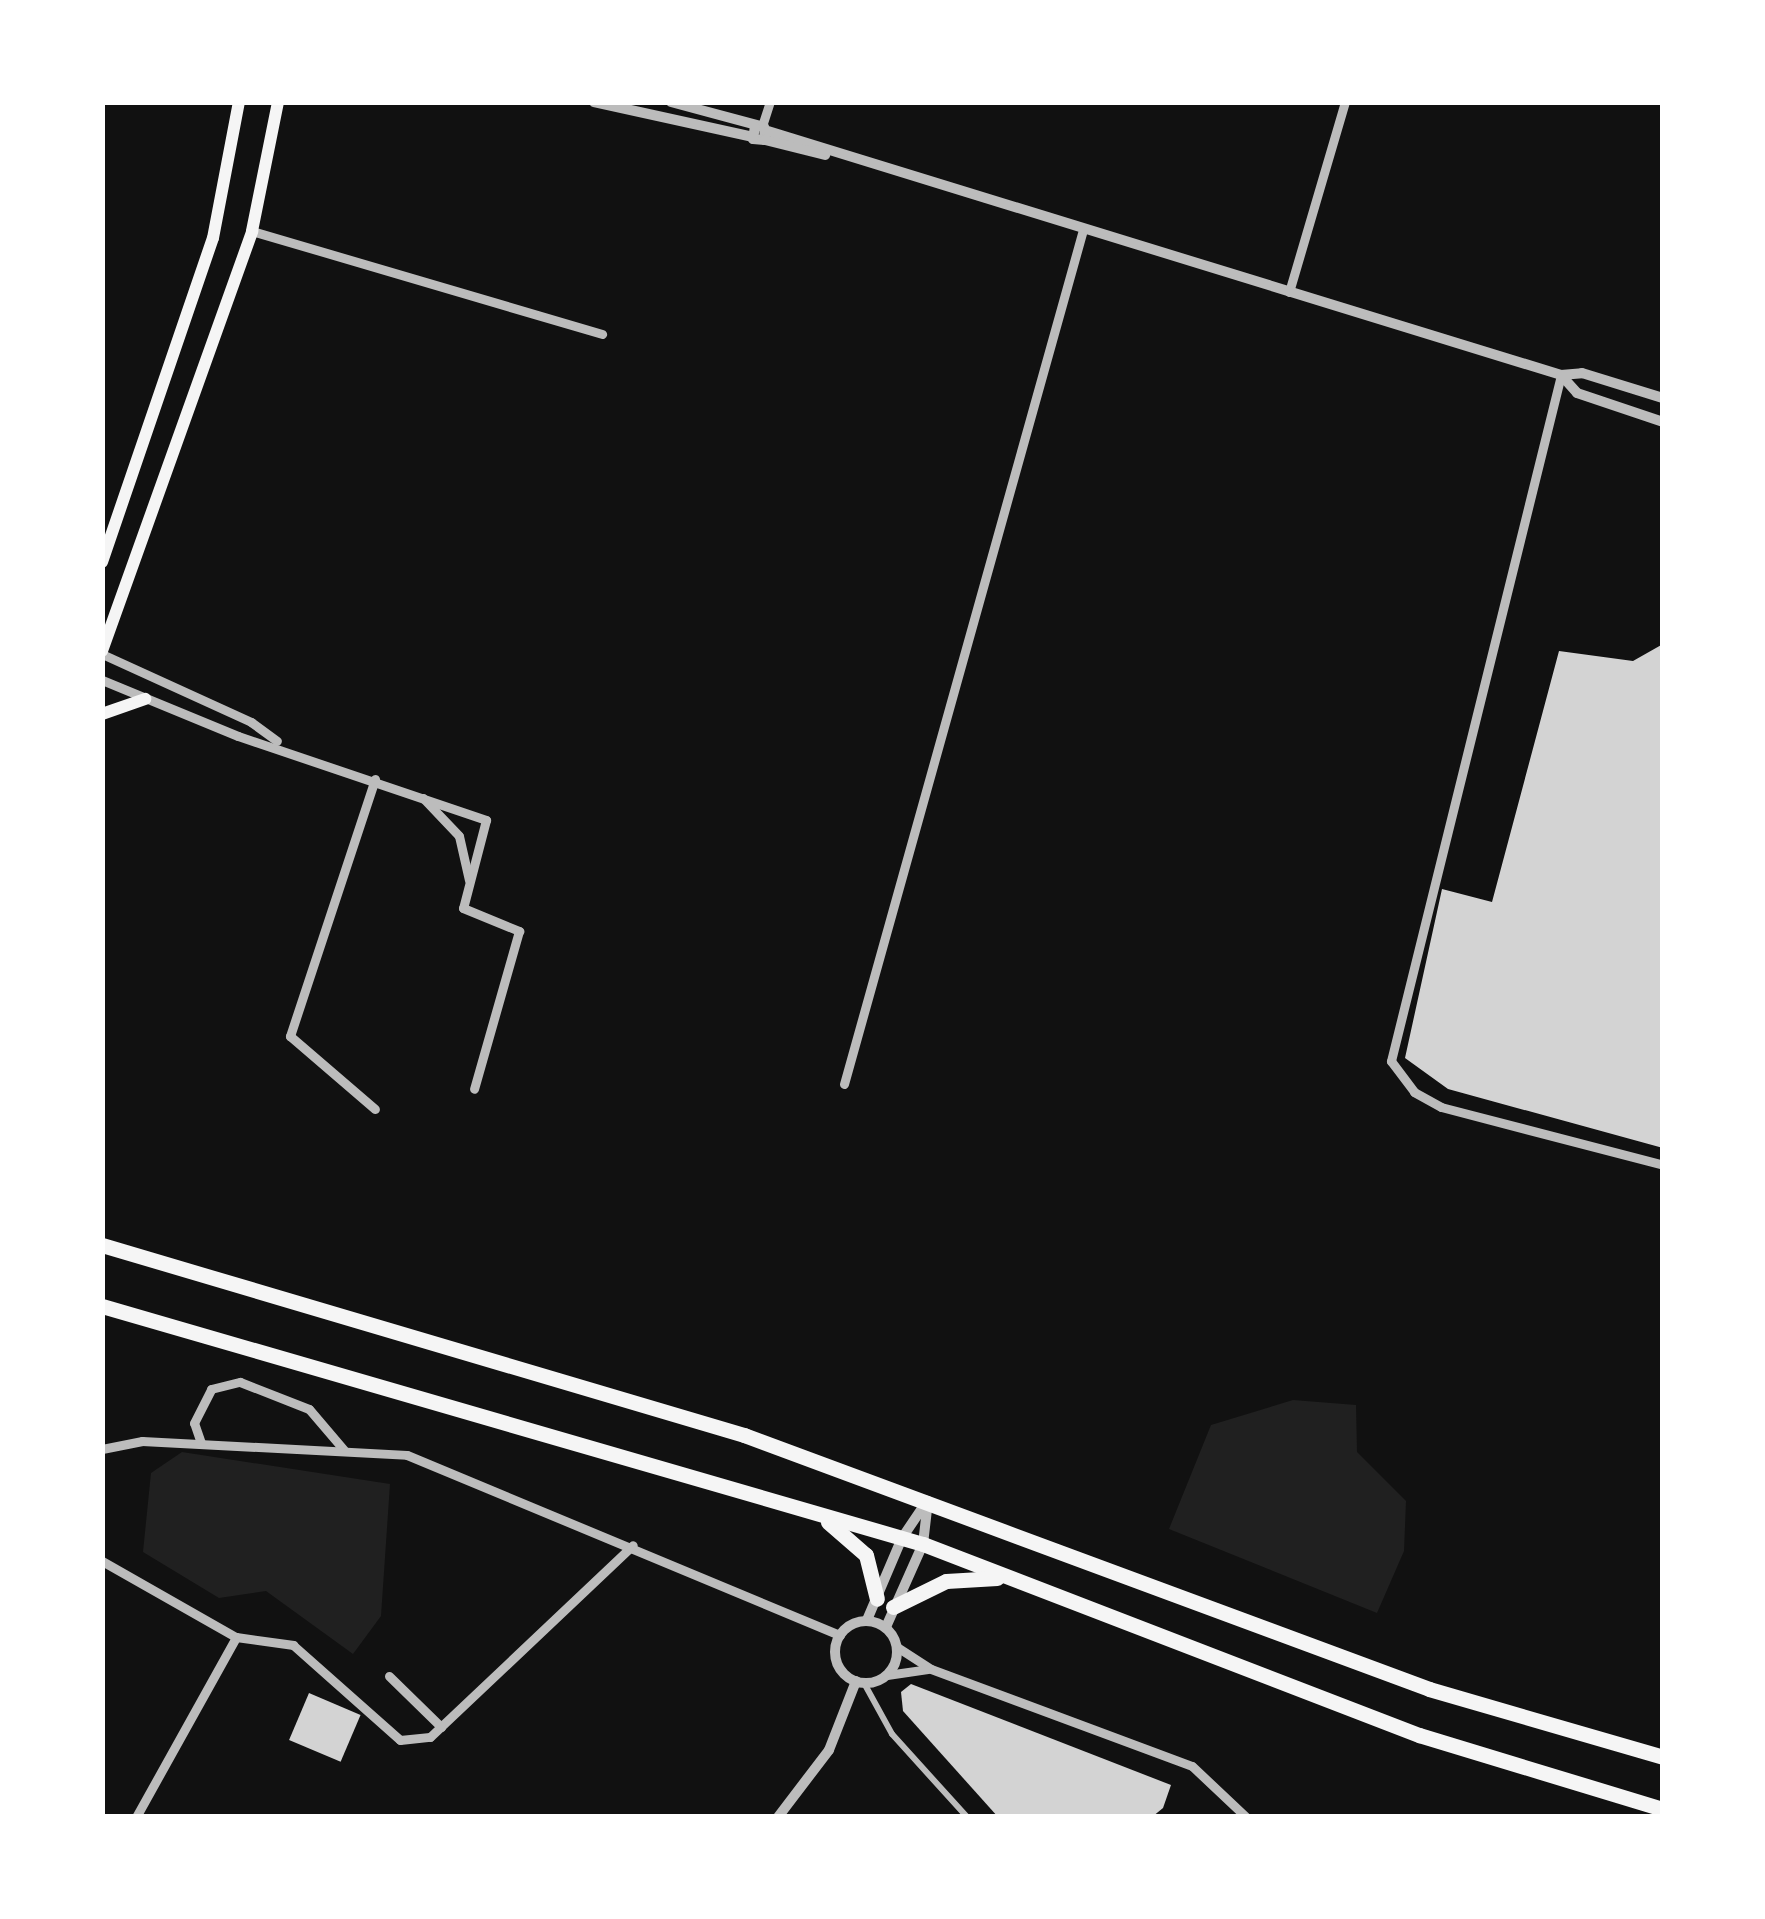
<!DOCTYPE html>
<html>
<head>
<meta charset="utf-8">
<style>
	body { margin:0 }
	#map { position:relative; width:1765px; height:1919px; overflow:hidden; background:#111; font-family:Karla,sans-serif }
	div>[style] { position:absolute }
	.green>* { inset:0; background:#202020 }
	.building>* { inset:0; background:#d3d3d3; transform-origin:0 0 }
	.pedestrian>* { height:6px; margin:-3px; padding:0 3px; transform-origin:3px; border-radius:3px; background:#bcbcbc }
	.minor>* { height:9px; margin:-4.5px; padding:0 4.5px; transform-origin:4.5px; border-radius:4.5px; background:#bcbcbc }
	.tertiary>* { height:10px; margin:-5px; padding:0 5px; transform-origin:5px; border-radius:5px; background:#bcbcbc }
	.tertiary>.ring { margin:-5px; padding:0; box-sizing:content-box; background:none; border:10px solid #bcbcbc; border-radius:50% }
	.secondary>* { height:12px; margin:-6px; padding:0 6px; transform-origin:6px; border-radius:6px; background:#f5f5f5 }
	.trunk>* { height:15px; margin:-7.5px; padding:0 7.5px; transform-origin:7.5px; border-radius:7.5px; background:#f5f5f5 }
	span { translate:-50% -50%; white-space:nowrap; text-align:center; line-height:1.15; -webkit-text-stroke:9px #fff; paint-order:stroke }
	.frame { position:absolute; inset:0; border:105px solid #fff; pointer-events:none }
</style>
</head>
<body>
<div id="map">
	<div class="green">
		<i style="clip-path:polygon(1293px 1400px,1356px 1405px,1357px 1452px,1406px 1501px,1404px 1551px,1377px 1613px,1169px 1529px,1211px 1425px)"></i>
		<i style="clip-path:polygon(182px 1452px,390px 1484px,381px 1616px,353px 1654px,266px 1591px,219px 1598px,143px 1552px,151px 1473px)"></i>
	</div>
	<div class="building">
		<i style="clip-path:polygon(1663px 644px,1663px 1148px,1448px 1089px,1405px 1058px,1442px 889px,1492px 902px,1559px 651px,1633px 661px)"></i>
		<i style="clip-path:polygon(911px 1684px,1171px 1785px,1163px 1808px,1152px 1817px,998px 1817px,903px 1711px,901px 1692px)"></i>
		<i style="left:309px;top:1693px;width:56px;height:51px;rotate:23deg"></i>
	</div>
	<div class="pedestrian">
		<i style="left:864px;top:1683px;width:58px;rotate:61.2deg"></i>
		<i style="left:892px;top:1734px;width:112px;rotate:47.9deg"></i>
	</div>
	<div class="minor">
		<i style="left:762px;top:126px;width:25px;rotate:-72deg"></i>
		<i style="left:252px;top:231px;width:365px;rotate:16.4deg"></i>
		<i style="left:1289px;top:292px;width:198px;rotate:-73.6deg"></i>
		<i style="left:1561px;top:375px;width:707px;rotate:103.92deg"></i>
		<i style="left:1391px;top:1061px;width:39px;rotate:53deg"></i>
		<i style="left:1414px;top:1092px;width:31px;rotate:29deg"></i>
		<i style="left:1441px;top:1107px;width:229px;rotate:14.6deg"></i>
		<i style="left:102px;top:654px;width:164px;rotate:24.5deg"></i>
		<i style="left:251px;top:722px;width:32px;rotate:36deg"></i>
		<i style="left:102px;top:680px;width:147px;rotate:22.4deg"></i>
		<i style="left:238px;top:736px;width:262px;rotate:18.7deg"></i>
		<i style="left:486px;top:820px;width:91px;rotate:104.6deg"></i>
		<i style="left:463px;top:908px;width:61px;rotate:22.3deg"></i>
		<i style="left:519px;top:931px;width:164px;rotate:105.9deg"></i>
		<i style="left:375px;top:779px;width:271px;rotate:108.3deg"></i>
		<i style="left:290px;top:1036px;width:112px;rotate:40.7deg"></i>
		<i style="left:423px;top:798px;width:52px;rotate:46.5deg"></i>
		<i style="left:459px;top:836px;width:45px;rotate:77.2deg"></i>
		<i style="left:844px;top:1084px;width:887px;rotate:-74.37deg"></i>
		<i style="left:201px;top:1443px;width:21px;rotate:-109deg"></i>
		<i style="left:194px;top:1423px;width:38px;rotate:-63deg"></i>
		<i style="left:211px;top:1389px;width:30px;rotate:-14deg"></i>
		<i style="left:240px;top:1382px;width:74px;rotate:21.4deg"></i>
		<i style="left:309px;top:1409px;width:54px;rotate:49.5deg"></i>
		<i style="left:102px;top:1449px;width:41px;rotate:-11.3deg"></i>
		<i style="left:142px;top:1441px;width:265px;rotate:3deg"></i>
		<i style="left:407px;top:1455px;width:469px;rotate:22.6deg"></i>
		<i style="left:102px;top:1561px;width:154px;rotate:29.6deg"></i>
		<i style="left:236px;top:1637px;width:58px;rotate:8deg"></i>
		<i style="left:293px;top:1645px;width:143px;rotate:41.6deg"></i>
		<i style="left:400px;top:1740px;width:30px;rotate:-6deg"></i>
		<i style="left:430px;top:1737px;width:279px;rotate:-43.4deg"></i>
		<i style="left:897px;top:1647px;width:40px;rotate:32.9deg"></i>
		<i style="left:931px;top:1669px;width:278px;rotate:20.4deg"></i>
		<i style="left:1192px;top:1766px;width:74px;rotate:43.4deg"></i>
		<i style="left:887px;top:1675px;width:41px;rotate:-8.3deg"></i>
		<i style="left:389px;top:1676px;width:73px;rotate:44.4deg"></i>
		<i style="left:136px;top:1817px;width:206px;rotate:-60.9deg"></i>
	</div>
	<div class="tertiary">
		<i style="left:594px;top:102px;width:163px;rotate:12.4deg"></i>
		<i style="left:671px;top:102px;width:96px;rotate:15deg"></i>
		<i style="left:764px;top:127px;width:13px;rotate:86deg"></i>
		<i style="left:765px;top:140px;width:12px;rotate:-175deg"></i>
		<i style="left:753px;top:139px;width:12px;rotate:-81deg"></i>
		<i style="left:768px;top:131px;width:830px;rotate:17.1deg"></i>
		<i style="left:1561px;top:375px;width:21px;rotate:-5deg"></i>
		<i style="left:1582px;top:373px;width:85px;rotate:17.2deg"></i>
		<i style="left:765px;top:140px;width:62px;rotate:14deg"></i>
		<i style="left:1561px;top:375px;width:24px;rotate:48deg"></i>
		<i style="left:1577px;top:393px;width:91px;rotate:18.6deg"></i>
		<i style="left:867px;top:1620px;width:89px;rotate:-66.9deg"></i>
		<i style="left:902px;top:1538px;width:45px;rotate:-56deg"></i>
		<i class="ring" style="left:835px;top:1621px;width:52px;height:52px"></i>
		<i style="left:886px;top:1627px;width:91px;rotate:-66deg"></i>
		<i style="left:923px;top:1544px;width:43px;rotate:-83.4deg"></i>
		<i style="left:778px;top:1817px;width:84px;rotate:-52.7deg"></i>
		<i style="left:829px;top:1750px;width:74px;rotate:-68.6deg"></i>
	</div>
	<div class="secondary">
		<i style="left:102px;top:562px;width:342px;rotate:-71.1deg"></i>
		<i style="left:213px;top:238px;width:138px;rotate:-79.2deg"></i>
		<i style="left:102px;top:651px;width:446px;rotate:-70.3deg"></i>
		<i style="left:252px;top:231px;width:132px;rotate:-78.6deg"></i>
		<i style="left:102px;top:714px;width:46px;rotate:-19.2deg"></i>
	</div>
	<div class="trunk">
		<i style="left:102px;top:1245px;width:670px;rotate:16.49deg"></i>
		<i style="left:744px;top:1435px;width:731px;rotate:20.34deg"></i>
		<i style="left:1429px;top:1689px;width:244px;rotate:16.2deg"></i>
		<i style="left:102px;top:1306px;width:855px;rotate:16.17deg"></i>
		<i style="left:923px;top:1544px;width:532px;rotate:21.06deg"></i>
		<i style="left:1419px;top:1735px;width:255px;rotate:16.9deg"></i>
		<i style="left:828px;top:1522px;width:50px;rotate:41deg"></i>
		<i style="left:866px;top:1555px;width:45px;rotate:76deg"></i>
		<i style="left:893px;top:1607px;width:59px;rotate:-26.1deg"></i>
		<i style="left:946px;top:1581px;width:51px;rotate:-3.4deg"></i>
	</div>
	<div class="frame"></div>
</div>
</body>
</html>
